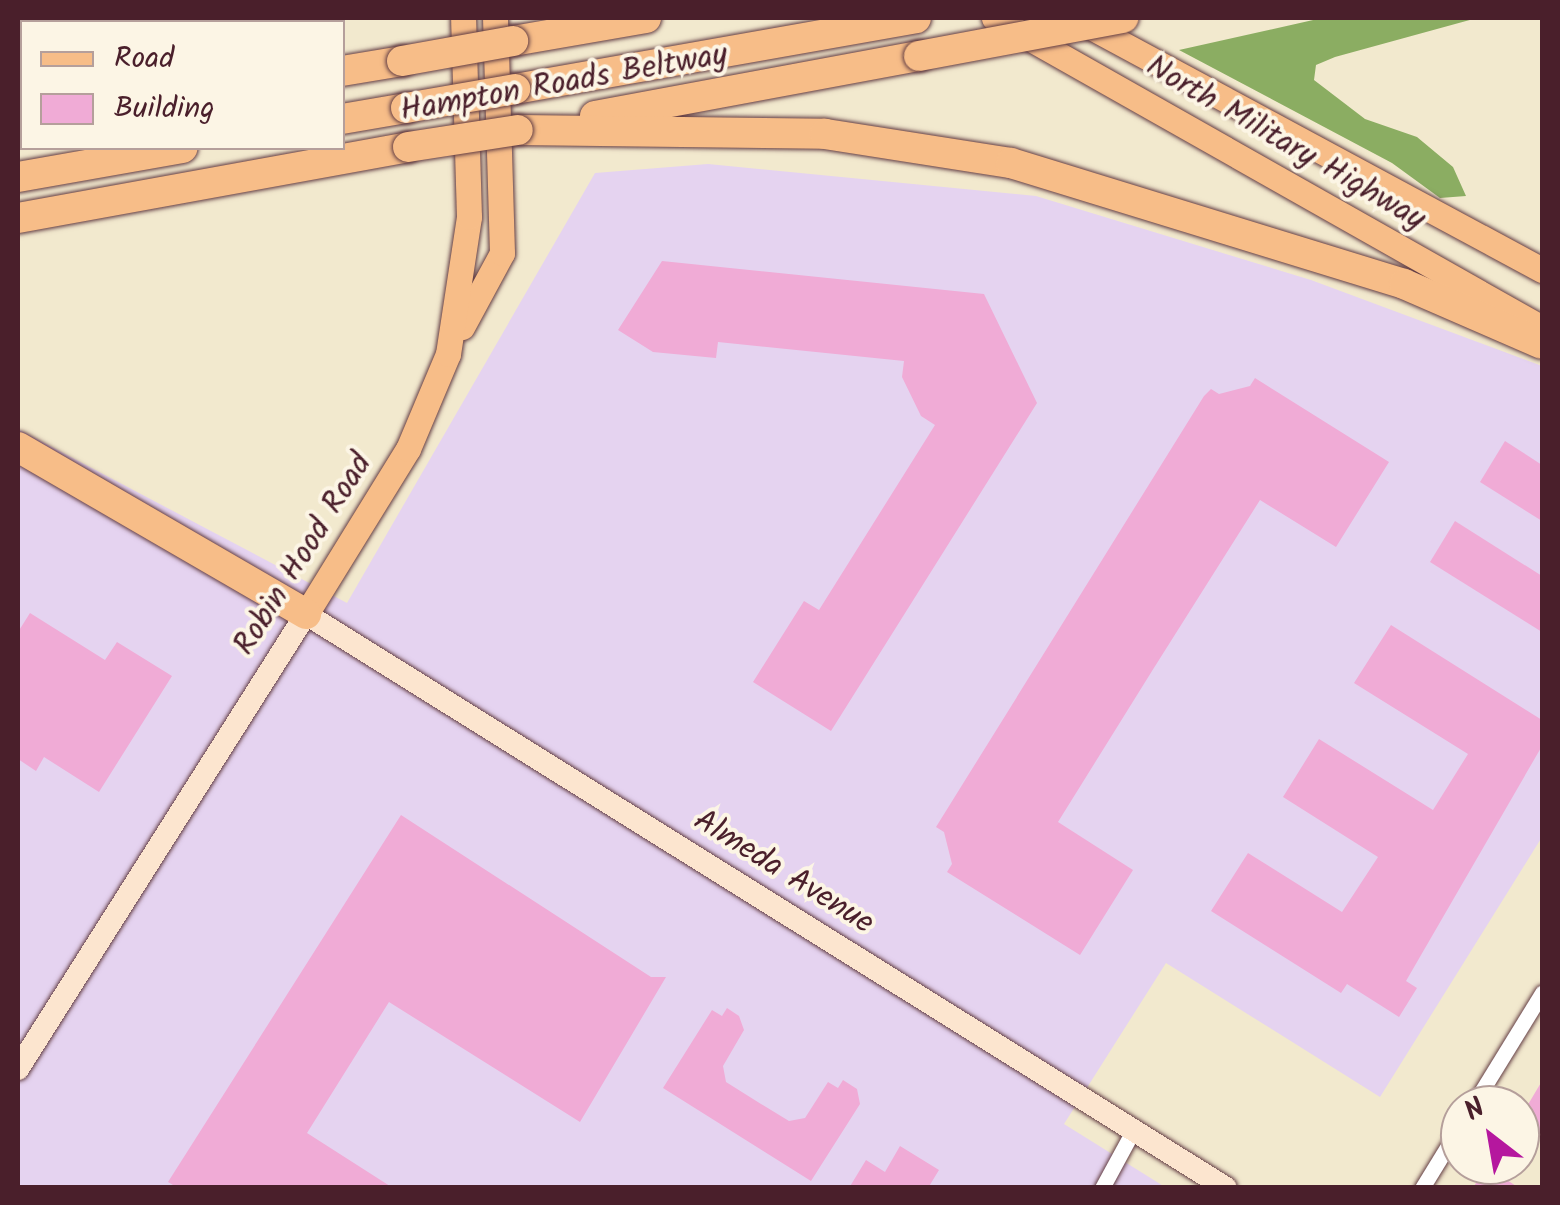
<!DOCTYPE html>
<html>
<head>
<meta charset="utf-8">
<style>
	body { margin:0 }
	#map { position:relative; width:1560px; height:1205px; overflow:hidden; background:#f2e9ce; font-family:Kalam,sans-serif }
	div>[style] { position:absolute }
	.built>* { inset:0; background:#e5d3f0 }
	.forest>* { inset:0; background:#8bad62 }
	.building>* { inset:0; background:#f0abd6 }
	.roads { filter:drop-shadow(0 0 2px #633d43) drop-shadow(0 0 2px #633d43) }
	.street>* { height:15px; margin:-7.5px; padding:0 7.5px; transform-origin:7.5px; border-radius:7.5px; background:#fff }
	.secondary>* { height:22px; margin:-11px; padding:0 11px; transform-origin:11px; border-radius:11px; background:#fce5cf }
	.primary>* { height:25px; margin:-12.5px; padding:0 12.5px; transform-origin:12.5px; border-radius:12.5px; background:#f7bd88 }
	.highway>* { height:30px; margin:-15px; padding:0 15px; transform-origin:15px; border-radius:15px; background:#f7bd88 }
	.bridges { filter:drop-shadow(0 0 2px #633d43) drop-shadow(0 0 2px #633d43) }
	.highway-bridge>* { height:30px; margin:-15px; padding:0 15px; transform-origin:15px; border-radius:15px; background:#f7bd88 }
	span { translate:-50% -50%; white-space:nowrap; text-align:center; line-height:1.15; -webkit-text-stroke:8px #fcf5e5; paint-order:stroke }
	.street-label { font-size:32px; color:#4a1f2b }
	.frame { position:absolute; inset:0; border:20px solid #4a1f2b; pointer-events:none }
	.legend { position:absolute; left:20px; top:20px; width:325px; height:130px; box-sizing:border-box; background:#fcf5e5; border:2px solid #b59f9b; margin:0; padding:12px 18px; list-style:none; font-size:30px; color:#4a1f2b }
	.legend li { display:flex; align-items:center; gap:20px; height:50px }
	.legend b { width:50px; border:2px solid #b59f9b }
	.north { position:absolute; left:1440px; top:1085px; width:100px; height:100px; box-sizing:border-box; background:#fcf5e5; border:2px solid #b59f9b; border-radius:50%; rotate:329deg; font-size:28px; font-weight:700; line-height:40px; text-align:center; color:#4a1f2b }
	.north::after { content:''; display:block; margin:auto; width:35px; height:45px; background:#b5179e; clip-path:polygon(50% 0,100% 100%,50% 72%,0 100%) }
</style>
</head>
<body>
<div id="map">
	<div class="built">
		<i style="clip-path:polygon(708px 164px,1036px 196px,1311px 280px,1542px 366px,1542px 837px,1380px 1097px,1166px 963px,1064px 1124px,1165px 1187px,18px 1187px,18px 429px,347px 603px,595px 173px)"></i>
	</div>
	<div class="forest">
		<i style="clip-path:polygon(1322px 18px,1477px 18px,1335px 57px,1316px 65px,1314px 80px,1365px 119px,1417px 137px,1453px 167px,1466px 196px,1440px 198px,1392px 163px,1179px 50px)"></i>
	</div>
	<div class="building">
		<i style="clip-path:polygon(662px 261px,984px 294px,1037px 403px,831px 731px,753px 682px,804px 601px,819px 610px,935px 425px,921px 416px,902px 377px,904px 361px,718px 342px,716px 358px,653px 352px,618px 330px)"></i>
		<i style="clip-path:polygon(1255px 378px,1389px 462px,1336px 547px,1260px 500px,1152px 671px,1058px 822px,1133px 870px,1080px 955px,947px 872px,952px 864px,944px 832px,936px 827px,1204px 396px,1211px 389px,1219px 394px,1250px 386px)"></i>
		<i style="clip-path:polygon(1505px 441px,1542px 465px,1542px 521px,1480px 482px)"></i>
		<i style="clip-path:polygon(1455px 521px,1542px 576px,1542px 632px,1430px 562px)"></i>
		<i style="clip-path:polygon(30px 613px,105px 660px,117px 642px,172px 676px,99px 792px,44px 757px,36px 771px,18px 759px,18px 632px)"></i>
		<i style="clip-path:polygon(1391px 625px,1542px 720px,1542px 746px,1406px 981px,1417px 988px,1399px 1017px,1347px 984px,1341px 993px,1211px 911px,1248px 853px,1342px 912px,1378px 857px,1283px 797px,1319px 739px,1433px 810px,1468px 754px,1354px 683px)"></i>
		<i style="clip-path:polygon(401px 815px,651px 977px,666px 977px,580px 1122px,389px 1002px,307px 1133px,393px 1188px,178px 1188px,168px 1182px)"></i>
		<i style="clip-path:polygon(727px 1008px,739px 1016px,744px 1030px,723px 1066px,726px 1082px,761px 1104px,789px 1121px,805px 1118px,828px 1082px,838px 1088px,843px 1080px,857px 1089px,860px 1104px,811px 1181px,663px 1088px,712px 1010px,722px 1016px)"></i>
		<i style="clip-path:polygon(1542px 1081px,1542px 1132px,1520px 1170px,1520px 1118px)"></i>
		<i style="clip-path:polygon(900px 1146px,939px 1170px,928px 1188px,849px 1188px,866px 1160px,885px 1172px)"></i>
		<i style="clip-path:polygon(1486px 1166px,1519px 1188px,1473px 1188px)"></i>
	</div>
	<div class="roads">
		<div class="street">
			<i style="left:1473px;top:1105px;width:132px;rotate:-58.4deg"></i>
			<i style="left:1102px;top:1188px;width:67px;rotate:-61.5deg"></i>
			<i style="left:1422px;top:1188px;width:73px;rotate:-58.5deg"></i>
		</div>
		<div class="secondary">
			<i style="left:18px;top:1069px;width:538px;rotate:-57.67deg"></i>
			<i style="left:306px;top:614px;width:1084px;rotate:31.96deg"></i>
		</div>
		<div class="primary">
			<i style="left:994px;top:18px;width:630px;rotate:29.5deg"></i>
			<i style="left:1078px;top:20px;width:527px;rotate:28.32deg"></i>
			<i style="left:462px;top:327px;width:84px;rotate:-61.6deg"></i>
			<i style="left:502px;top:253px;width:235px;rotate:-91.7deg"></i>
			<i style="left:306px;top:614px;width:194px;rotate:-58.3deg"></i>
			<i style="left:408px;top:449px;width:103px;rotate:-67.2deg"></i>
			<i style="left:448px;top:354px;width:139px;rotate:-81.3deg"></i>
			<i style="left:469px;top:217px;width:199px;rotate:-91.7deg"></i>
		</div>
		<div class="highway">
			<i style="left:513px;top:41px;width:135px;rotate:-9.8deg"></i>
			<i style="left:342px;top:71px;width:61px;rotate:-9.5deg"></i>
			<i style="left:515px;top:89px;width:407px;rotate:-10deg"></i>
			<i style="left:595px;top:116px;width:330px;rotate:-10.5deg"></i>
			<i style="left:342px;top:119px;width:65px;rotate:-9.8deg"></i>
			<i style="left:18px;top:129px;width:4px;rotate:-14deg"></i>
			<i style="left:518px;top:130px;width:307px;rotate:0.7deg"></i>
			<i style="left:825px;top:134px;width:188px;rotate:8.9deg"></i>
			<i style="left:1011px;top:163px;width:411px;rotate:17.1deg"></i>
			<i style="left:1404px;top:284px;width:150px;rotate:23.5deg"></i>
			<i style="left:18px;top:177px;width:167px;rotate:-10deg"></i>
			<i style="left:18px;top:218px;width:396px;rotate:-10.3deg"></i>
			<i style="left:18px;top:447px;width:333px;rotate:30.1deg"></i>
		</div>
	</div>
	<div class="bridges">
		<div class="highway-bridge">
			<i style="left:919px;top:56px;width:208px;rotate:-10.6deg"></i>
			<i style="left:402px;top:61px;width:113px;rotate:-10.2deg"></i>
			<i style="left:406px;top:108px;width:111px;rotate:-9.9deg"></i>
			<i style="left:408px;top:147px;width:111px;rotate:-8.8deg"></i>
		</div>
	</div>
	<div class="street-label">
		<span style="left:564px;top:84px;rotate:-10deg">Hampton Roads Beltway</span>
		<span style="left:1285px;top:144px;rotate:30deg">North Military Highway</span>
		<span style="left:304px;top:555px;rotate:-58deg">Robin Hood Road</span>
		<span style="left:783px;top:873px;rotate:32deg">Almeda Avenue</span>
	</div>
	<div class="frame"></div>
	<ul class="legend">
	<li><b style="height:12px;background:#f7bd88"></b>Road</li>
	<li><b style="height:28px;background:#f0abd6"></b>Building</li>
	</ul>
	<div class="north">N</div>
</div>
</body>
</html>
